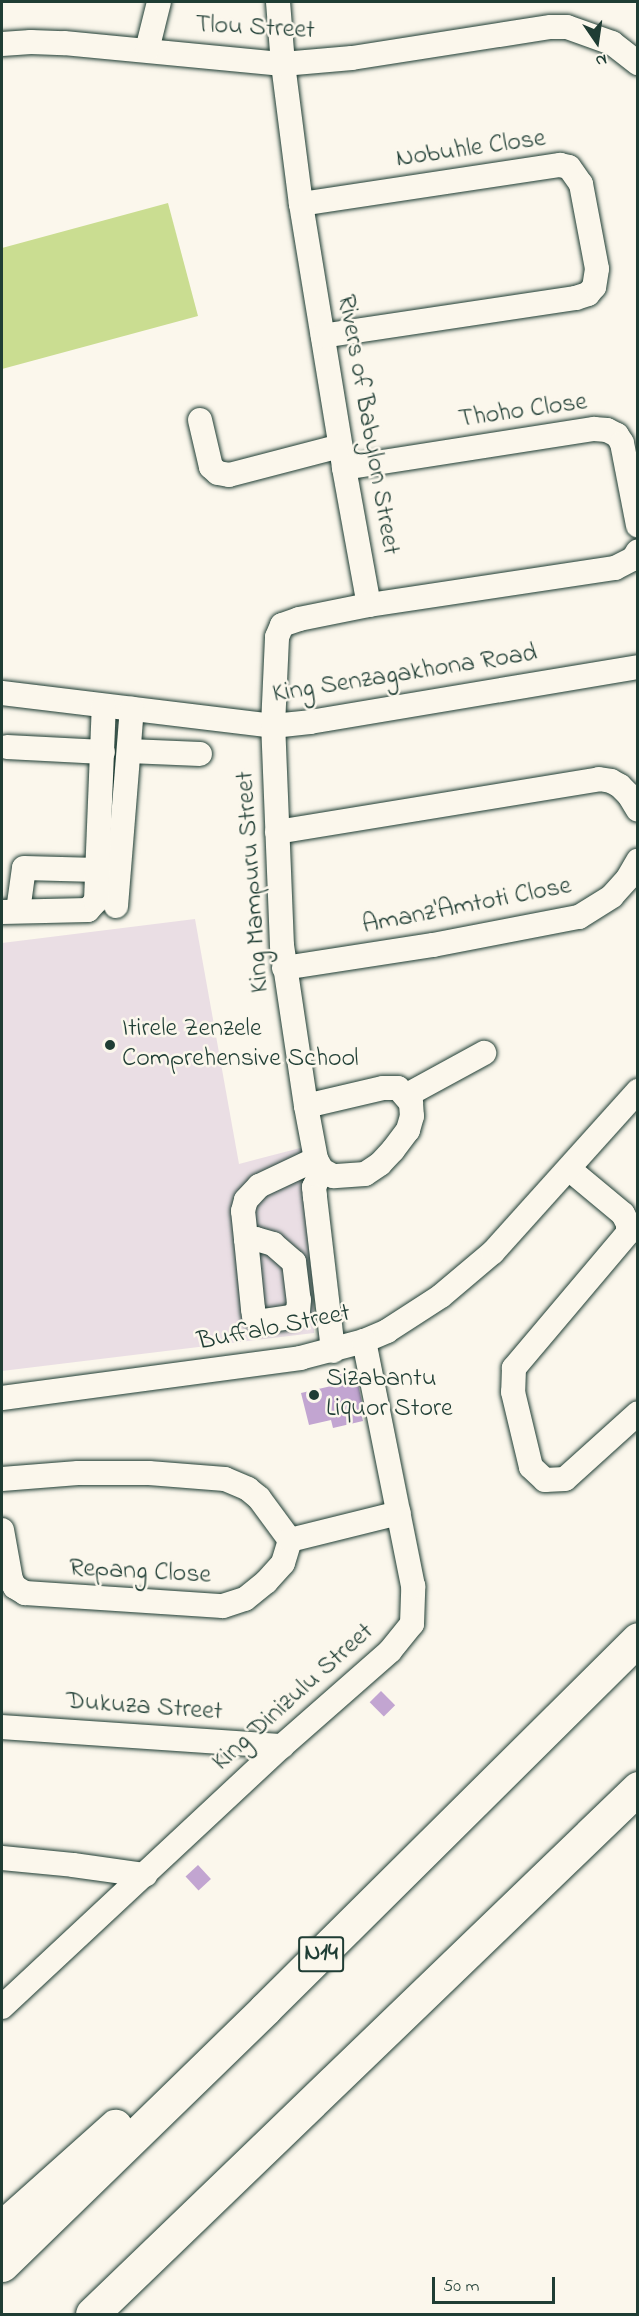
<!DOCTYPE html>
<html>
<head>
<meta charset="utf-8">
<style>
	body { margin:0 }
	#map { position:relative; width:639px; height:2316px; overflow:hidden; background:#fbf7ec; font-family:"Indie Flower",sans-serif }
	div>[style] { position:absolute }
	.built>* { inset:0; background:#eadee4 }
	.green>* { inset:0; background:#cadd91 }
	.building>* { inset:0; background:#c2a5d1; transform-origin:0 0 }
	.roads { filter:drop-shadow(0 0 2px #1f3d34) drop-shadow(0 0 2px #1f3d34) }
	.minor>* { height:24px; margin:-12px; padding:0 12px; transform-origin:12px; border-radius:12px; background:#fbf7ec }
	.highway>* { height:33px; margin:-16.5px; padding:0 16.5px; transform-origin:16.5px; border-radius:16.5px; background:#fbf7ec }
	.dots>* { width:16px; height:16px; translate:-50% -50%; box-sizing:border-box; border:3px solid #fbf7ec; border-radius:50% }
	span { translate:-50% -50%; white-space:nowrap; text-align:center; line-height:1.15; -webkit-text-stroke:5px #fbf7ec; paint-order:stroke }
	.shield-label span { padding:2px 4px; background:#fbf7ec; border:2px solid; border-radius:4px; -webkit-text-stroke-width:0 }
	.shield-label { font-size:24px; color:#1f3d34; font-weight:700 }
	.street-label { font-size:26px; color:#1f3d34 }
	.poi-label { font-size:26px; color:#1f3d34 }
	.left { translate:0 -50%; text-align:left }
	.frame { position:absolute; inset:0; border:3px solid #1f3d34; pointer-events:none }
	.north { position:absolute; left:567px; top:12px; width:60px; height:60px; -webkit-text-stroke:4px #fbf7ec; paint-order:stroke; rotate:167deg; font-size:16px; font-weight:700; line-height:24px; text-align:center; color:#1f3d34 }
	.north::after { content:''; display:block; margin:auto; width:21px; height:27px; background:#1f3d34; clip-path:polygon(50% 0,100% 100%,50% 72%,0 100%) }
	.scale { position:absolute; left:432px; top:2277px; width:123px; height:27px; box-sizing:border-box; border:3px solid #1f3d34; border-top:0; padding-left:8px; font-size:18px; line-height:21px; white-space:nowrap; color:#1f3d34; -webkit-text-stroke:4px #fbf7ec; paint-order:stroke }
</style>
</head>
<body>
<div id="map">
	<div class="built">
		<i style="clip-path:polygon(195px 919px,239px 1164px,304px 1147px,313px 1237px,314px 1333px,2px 1371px,2px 943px)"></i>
	</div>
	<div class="green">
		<i style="clip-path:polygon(168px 203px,198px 316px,2px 369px,2px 248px)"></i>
	</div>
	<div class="building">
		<i style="clip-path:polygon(355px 1370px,365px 1416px,362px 1417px,363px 1421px,333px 1428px,331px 1420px,309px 1425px,301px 1393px,340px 1384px,337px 1374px)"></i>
		<i style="left:381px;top:1691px;width:20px;height:16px;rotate:45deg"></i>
		<i style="left:198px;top:1865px;width:19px;height:17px;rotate:47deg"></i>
	</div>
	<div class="roads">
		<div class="minor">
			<i style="left:278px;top:2px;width:62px;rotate:85.4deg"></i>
			<i style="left:283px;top:64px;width:141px;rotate:82.7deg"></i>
			<i style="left:301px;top:204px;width:267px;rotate:80.7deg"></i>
			<i style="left:344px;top:468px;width:139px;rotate:79.7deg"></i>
			<i style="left:2px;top:44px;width:29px;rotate:-4deg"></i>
			<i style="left:31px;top:42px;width:33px;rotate:2deg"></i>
			<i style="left:64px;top:43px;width:220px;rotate:5.5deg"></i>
			<i style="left:283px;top:64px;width:69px;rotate:-5deg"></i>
			<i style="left:352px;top:58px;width:201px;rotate:-8.9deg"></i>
			<i style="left:551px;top:27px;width:16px"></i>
			<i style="left:567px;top:27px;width:48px;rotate:19.6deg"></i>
			<i style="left:612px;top:43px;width:33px;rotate:38deg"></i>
			<i style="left:147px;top:50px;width:49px;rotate:-76deg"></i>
			<i style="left:301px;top:204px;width:262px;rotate:-8.6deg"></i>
			<i style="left:560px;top:165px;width:9px;rotate:13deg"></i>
			<i style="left:569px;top:167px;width:21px;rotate:55deg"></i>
			<i style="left:581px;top:184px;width:86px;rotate:79.3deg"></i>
			<i style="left:597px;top:269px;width:18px;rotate:99deg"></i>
			<i style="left:594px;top:287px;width:9px;rotate:131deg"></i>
			<i style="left:588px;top:294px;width:13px;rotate:162deg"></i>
			<i style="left:576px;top:298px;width:256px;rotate:171.5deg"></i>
			<i style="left:200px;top:420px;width:48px;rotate:76.8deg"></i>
			<i style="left:211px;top:467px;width:9px;rotate:41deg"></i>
			<i style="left:218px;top:473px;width:11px;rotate:10deg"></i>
			<i style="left:229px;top:475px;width:115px;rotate:-14.6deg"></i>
			<i style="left:344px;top:468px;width:253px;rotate:-8.9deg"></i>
			<i style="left:594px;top:429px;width:13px;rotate:4deg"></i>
			<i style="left:607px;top:430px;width:11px;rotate:27deg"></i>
			<i style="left:617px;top:435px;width:9px;rotate:58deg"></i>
			<i style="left:622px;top:443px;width:84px;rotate:79deg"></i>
			<i style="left:2px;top:693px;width:273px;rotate:6.9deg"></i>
			<i style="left:273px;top:726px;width:37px;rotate:-6deg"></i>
			<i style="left:310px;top:722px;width:333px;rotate:-9.5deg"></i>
			<i style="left:7px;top:747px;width:96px;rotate:3deg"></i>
			<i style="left:129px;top:751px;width:71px;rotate:2.4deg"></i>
			<i style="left:277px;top:832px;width:326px;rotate:-9.3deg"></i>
			<i style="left:599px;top:779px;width:12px;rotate:9deg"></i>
			<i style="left:611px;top:781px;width:10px;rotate:29deg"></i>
			<i style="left:620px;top:786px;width:13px;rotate:45deg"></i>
			<i style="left:629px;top:795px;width:17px;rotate:59deg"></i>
			<i style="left:116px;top:906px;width:198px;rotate:-85.4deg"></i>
			<i style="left:18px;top:911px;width:43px;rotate:-82.1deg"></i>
			<i style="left:24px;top:868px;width:74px;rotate:1.5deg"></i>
			<i style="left:2px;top:912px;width:86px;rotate:-1.3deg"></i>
			<i style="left:88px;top:910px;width:12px;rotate:-48deg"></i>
			<i style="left:96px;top:901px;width:195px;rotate:-87.7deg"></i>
			<i style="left:284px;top:968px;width:151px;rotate:-8.8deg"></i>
			<i style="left:433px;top:945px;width:149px;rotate:-10.9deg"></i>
			<i style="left:579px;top:917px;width:39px;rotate:-32deg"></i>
			<i style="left:612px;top:896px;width:24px;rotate:-48deg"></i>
			<i style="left:628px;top:878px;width:20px;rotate:-60deg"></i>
			<i style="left:407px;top:1095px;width:88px;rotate:-28.6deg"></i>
			<i style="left:306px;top:1106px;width:79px;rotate:-13.2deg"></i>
			<i style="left:383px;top:1088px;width:15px"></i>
			<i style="left:398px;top:1088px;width:20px;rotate:49deg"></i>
			<i style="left:411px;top:1103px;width:13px;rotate:86deg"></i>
			<i style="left:412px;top:1116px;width:15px;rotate:106deg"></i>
			<i style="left:408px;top:1130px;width:25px;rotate:127deg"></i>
			<i style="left:393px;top:1150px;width:19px;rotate:133deg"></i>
			<i style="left:380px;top:1164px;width:18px;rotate:146deg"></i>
			<i style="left:365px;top:1174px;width:32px;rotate:176deg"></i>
			<i style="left:333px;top:1176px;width:13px;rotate:-151deg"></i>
			<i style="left:322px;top:1170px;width:13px;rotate:-119deg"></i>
			<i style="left:316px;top:1159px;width:54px;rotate:-100.7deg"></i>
			<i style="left:306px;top:1106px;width:162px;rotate:-98.5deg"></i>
			<i style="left:282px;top:946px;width:220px;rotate:-92.3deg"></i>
			<i style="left:273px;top:726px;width:89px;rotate:-87.4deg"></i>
			<i style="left:277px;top:637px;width:13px;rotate:-67deg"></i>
			<i style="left:282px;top:625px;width:18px;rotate:-19deg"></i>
			<i style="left:299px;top:619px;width:71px;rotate:-11.3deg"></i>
			<i style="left:369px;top:605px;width:249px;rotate:-8.6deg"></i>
			<i style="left:615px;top:568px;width:20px;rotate:-27deg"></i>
			<i style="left:633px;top:559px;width:9px;rotate:-58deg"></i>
			<i style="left:569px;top:1169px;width:70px;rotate:39.8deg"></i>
			<i style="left:623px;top:1214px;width:11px;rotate:63deg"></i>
			<i style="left:628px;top:1224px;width:9px;rotate:90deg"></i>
			<i style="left:628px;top:1233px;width:177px;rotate:130.2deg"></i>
			<i style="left:514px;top:1368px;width:24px;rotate:92deg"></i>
			<i style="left:513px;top:1392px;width:77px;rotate:76.5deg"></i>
			<i style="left:531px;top:1467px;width:19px;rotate:43deg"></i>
			<i style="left:545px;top:1480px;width:20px;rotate:-3deg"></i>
			<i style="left:565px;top:1479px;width:98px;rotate:-42.1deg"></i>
			<i style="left:322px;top:1170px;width:19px;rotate:115deg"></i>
			<i style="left:314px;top:1187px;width:10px;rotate:84deg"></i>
			<i style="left:315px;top:1197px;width:155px;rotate:83.3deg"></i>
			<i style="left:246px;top:1239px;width:10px"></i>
			<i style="left:256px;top:1239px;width:18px;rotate:16deg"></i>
			<i style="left:273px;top:1244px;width:28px;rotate:41deg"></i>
			<i style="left:294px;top:1262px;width:38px;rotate:83deg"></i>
			<i style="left:299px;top:1300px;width:11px;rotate:95deg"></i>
			<i style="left:298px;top:1311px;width:9px;rotate:139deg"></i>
			<i style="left:291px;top:1317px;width:29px;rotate:172deg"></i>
			<i style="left:262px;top:1321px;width:9px;rotate:-148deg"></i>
			<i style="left:254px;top:1316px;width:7px;rotate:-98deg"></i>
			<i style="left:253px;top:1309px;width:70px;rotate:-95.7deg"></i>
			<i style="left:246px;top:1239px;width:28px;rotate:-96deg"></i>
			<i style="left:243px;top:1211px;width:11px;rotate:-75deg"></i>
			<i style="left:246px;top:1200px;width:19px;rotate:-47deg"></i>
			<i style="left:259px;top:1186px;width:63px;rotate:-25.3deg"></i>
			<i style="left:2px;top:1398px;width:301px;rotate:-7.6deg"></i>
			<i style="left:300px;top:1358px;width:66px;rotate:-14.9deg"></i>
			<i style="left:364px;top:1341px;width:25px;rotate:-23deg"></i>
			<i style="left:387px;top:1331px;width:64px;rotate:-32.9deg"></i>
			<i style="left:441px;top:1296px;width:68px;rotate:-40.2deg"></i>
			<i style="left:493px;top:1252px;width:217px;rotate:-48deg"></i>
			<i style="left:2px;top:1479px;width:76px;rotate:-4.5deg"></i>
			<i style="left:78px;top:1473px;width:71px"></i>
			<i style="left:149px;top:1473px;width:76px;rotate:4.5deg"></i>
			<i style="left:225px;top:1479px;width:25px;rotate:23deg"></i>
			<i style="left:248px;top:1489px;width:14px;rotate:39deg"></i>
			<i style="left:259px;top:1498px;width:52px;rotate:53.6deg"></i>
			<i style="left:2px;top:1530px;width:51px;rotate:79.8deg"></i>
			<i style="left:11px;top:1580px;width:8px;rotate:60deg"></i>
			<i style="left:15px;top:1587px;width:12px;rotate:31deg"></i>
			<i style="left:25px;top:1593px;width:198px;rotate:3.8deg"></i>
			<i style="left:223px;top:1606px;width:23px;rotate:-18deg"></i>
			<i style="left:245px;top:1599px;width:27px;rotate:-39deg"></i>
			<i style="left:266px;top:1582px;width:25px;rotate:-48deg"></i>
			<i style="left:283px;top:1563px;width:24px;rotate:-73deg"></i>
			<i style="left:290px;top:1540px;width:112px;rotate:-13.9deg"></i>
			<i style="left:2px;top:1727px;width:281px;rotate:3.9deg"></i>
			<i style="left:2px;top:1858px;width:71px;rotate:5.6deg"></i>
			<i style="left:73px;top:1865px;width:73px;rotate:7.9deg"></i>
			<i style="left:2px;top:2007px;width:383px;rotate:-43deg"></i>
			<i style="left:282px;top:1746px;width:144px;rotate:-41.3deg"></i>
			<i style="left:390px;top:1651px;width:35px;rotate:-51deg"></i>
			<i style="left:412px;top:1624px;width:38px;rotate:-88deg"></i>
			<i style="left:413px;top:1586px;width:250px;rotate:-101.3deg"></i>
		</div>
		<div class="highway">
			<i style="left:2px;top:2227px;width:152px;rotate:-41.8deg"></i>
			<i style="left:2px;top:2265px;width:367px;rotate:-44.2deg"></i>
			<i style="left:265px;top:2009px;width:525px;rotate:-44.77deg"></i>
			<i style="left:92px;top:2314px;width:758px;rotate:-43.93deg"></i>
		</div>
	</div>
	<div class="dots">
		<i style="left:110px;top:1045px;background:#1f3d34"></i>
		<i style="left:314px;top:1395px;background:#1f3d34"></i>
	</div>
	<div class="shield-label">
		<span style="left:321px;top:1954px">N14</span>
	</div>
	<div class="street-label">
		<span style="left:255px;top:29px;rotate:3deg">Tlou Street</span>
		<span style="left:471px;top:150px;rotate:-8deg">Nobuhle Close</span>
		<span style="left:523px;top:412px;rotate:-8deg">Thoho Close</span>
		<span style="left:367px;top:425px;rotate:80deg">Rivers of Babylon Street</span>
		<span style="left:405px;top:675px;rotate:-9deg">King Senzagakhona Road</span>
		<span style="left:254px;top:882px;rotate:-94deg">King Mampuru Street</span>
		<span style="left:467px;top:907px;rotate:-11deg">Amanz'Amtoti Close</span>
		<span style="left:274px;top:1329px;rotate:-11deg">Buffalo Street</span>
		<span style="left:140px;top:1573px;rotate:3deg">Repang Close</span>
		<span style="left:294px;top:1698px;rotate:-42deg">King Dinizulu Street</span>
		<span style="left:144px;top:1708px;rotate:4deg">Dukuza Street</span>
	</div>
	<div class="poi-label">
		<span class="left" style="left:122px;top:1045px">Itirele Zenzele<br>Comprehensive School</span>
		<span class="left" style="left:326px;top:1395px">Sizabantu<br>Liquor Store</span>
	</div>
	<div class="frame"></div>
	<div class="north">N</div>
	<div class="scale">50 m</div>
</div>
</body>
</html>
